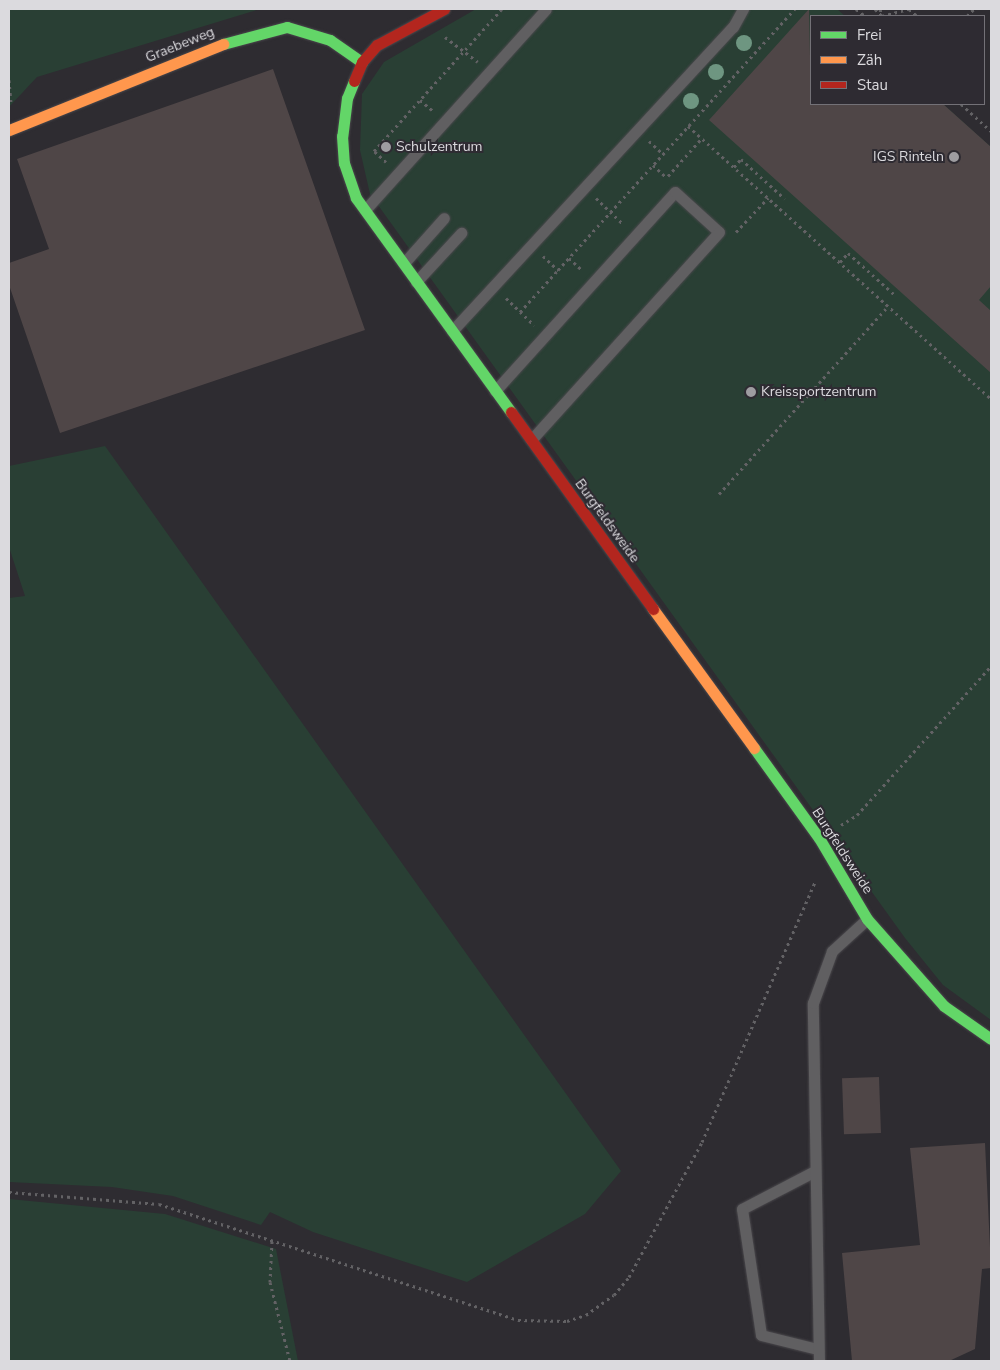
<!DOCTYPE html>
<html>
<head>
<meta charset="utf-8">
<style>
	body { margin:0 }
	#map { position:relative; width:1000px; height:1370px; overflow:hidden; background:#2e2c31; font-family:"Nunito Sans",sans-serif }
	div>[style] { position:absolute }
	.green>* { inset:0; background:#293f34 }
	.building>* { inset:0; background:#4f4647; transform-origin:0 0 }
	.path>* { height:3px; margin-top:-1.5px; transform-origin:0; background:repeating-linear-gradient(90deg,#636265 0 2.5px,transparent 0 6.5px) }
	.roads { filter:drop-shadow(0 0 1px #4a484c) drop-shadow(0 0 1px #4a484c) }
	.lane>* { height:11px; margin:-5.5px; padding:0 5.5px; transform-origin:5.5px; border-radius:5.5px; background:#605f61 }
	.fast>* { height:11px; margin:-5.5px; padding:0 5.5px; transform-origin:5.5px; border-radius:5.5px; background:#63d668 }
	.slow>* { height:11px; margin:-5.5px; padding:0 5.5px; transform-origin:5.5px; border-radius:5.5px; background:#ff974d }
	.jam>* { height:11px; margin:-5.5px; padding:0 5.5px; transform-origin:5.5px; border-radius:5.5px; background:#b3261e }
	.trees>* { width:16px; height:16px; margin:-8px; border-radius:50%; background:#6e9681 }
	.dots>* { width:14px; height:14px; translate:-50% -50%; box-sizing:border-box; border:2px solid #2e2b32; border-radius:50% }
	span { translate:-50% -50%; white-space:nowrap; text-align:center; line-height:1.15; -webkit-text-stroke:4px #2e2b32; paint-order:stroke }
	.street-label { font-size:14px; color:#dbdade }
	.poi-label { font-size:14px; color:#dbdade }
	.left { translate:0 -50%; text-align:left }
	.right { translate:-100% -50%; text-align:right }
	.frame { position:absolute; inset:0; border:10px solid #dbdade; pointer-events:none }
	.legend { position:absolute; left:810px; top:15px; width:175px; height:90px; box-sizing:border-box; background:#2e2b32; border:1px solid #737177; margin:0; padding:6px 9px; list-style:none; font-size:15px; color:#dbdade }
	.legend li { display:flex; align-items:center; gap:10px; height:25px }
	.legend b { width:25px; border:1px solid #737177 }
</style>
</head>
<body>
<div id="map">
	<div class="green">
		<i style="clip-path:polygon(9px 9px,260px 9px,37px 77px,9px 107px)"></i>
		<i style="clip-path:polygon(476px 9px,837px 9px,845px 16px,811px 16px,811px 104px,943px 104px,991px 147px,991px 1020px,943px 985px,905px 938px,370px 194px,360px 150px,362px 94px,384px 62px)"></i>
		<i style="clip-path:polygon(105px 446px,621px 1171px,585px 1214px,467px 1282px,313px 1232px,270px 1212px,261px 1225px,173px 1196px,112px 1187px,9px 1182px,9px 598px,25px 596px,9px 547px,9px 466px)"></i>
		<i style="clip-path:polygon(9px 1199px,165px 1214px,276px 1249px,298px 1361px,9px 1361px)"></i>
	</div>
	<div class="building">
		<i style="clip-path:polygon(809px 9px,811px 104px,943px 104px,991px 147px,991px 286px,979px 300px,991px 311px,991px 373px,709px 120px)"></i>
		<i style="clip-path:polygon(273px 69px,365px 330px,60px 433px,9px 285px,9px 263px,49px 249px,17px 159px)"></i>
		<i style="left:879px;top:1077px;width:56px;height:37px;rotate:88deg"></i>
		<i style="clip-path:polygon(985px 1143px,991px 1268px,982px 1269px,975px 1349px,949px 1361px,852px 1361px,842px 1253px,920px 1245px,910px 1148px)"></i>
	</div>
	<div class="path">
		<i style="left:856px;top:9px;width:11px;rotate:38deg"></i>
		<i style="left:875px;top:9px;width:10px;rotate:45deg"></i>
		<i style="left:880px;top:9px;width:7px;rotate:74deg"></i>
		<i style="left:882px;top:16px;width:28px;rotate:-15deg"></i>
		<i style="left:909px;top:9px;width:11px;rotate:41deg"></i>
		<i style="left:967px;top:16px;width:10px;rotate:-45deg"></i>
		<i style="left:445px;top:37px;width:41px;rotate:37.1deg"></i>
		<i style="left:9px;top:80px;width:22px;rotate:85deg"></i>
		<i style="left:420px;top:100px;width:17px;rotate:40deg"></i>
		<i style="left:961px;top:104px;width:40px;rotate:42deg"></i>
		<i style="left:688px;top:126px;width:408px;rotate:42deg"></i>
		<i style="left:649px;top:141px;width:19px;rotate:43deg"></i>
		<i style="left:386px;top:162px;width:16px;rotate:-137deg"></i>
		<i style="left:374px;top:151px;width:191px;rotate:-48deg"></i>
		<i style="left:653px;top:165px;width:18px;rotate:43deg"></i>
		<i style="left:734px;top:167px;width:11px;rotate:-49deg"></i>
		<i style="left:741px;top:159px;width:59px;rotate:42.3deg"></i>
		<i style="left:668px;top:176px;width:51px;rotate:-48.2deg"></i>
		<i style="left:596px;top:198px;width:37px;rotate:44deg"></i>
		<i style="left:736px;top:232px;width:47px;rotate:-46.7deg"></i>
		<i style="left:543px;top:256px;width:21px;rotate:43deg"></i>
		<i style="left:558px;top:270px;width:353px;rotate:-47.8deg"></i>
		<i style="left:569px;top:258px;width:16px;rotate:43deg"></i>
		<i style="left:840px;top:262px;width:12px;rotate:-48deg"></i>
		<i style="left:848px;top:253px;width:64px;rotate:41.9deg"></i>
		<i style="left:506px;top:298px;width:39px;rotate:44deg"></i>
		<i style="left:520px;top:312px;width:57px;rotate:-47.9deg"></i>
		<i style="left:719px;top:494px;width:253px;rotate:-48deg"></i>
		<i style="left:841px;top:825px;width:19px;rotate:-32deg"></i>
		<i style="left:857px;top:815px;width:200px;rotate:-48deg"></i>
		<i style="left:9px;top:1192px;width:150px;rotate:4.6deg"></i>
		<i style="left:159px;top:1204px;width:377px;rotate:17.9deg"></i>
		<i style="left:518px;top:1320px;width:49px;rotate:1.2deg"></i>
		<i style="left:567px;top:1321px;width:20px;rotate:-18deg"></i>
		<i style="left:586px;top:1315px;width:34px;rotate:-36deg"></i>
		<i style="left:614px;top:1295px;width:23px;rotate:-50deg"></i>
		<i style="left:629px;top:1277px;width:153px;rotate:-61.6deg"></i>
		<i style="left:702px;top:1142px;width:283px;rotate:-66.5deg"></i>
		<i style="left:272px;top:1241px;width:41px;rotate:92.8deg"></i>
		<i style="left:270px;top:1282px;width:81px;rotate:75.8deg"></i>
	</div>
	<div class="roads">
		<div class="lane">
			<i style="left:365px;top:210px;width:270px;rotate:-48deg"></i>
			<i style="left:404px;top:263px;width:60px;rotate:-48.4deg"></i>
			<i style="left:416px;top:282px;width:67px;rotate:-47.4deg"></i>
			<i style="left:452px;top:331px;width:414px;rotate:-47.3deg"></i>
			<i style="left:733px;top:27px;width:21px;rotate:-61deg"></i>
			<i style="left:495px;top:391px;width:268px;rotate:-47.9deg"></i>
			<i style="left:675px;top:192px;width:59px;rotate:42.3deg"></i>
			<i style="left:719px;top:232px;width:280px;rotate:132.1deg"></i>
			<i style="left:813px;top:1172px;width:80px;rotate:152.5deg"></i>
			<i style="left:742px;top:1209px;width:127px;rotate:81.4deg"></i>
			<i style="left:761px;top:1335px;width:58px;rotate:14deg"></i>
			<i style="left:819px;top:1361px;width:358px;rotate:-91deg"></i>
			<i style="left:813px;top:1003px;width:55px;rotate:-69.9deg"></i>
			<i style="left:832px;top:951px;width:47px;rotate:-42.4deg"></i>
		</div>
		<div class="fast">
			<i style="left:223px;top:44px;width:66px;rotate:-14.9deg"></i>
			<i style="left:287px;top:27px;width:45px;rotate:16.8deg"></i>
			<i style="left:330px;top:40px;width:39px;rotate:35deg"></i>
			<i style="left:354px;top:81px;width:18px;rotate:112deg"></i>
			<i style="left:347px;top:98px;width:38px;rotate:97deg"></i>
			<i style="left:342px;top:136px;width:27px;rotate:86deg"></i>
			<i style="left:344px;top:163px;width:37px;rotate:71deg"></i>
			<i style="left:356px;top:198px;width:264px;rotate:54.1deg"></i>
			<i style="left:754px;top:748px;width:111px;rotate:54.2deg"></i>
			<i style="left:819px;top:838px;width:94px;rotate:59.3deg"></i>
			<i style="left:867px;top:919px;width:116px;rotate:48.5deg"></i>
			<i style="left:944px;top:1006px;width:57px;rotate:35.1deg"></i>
		</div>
		<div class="slow">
			<i style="left:9px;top:130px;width:231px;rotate:-21.9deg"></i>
			<i style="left:653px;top:609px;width:172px;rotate:54deg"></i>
		</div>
		<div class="jam">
			<i style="left:354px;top:81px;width:21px;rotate:-67deg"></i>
			<i style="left:362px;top:62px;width:23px;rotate:-49deg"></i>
			<i style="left:377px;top:45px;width:76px;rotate:-28.2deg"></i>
			<i style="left:511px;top:412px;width:243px;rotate:54.2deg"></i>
		</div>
	</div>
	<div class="trees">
		<i style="left:744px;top:43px"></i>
		<i style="left:716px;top:72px"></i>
		<i style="left:691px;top:101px"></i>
	</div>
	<div class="dots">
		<i style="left:386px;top:147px;background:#9e9da1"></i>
		<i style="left:954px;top:157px;background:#9e9da1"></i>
		<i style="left:751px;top:392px;background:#9e9da1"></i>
	</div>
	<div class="street-label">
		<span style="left:180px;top:45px;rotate:-22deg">Graebeweg</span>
		<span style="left:607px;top:521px;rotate:54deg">Burgfeldsweide</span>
		<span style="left:842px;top:851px;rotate:57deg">Burgfeldsweide</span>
	</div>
	<div class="poi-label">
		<span class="left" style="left:396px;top:147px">Schulzentrum</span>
		<span class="right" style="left:944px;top:157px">IGS Rinteln</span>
		<span class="left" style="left:761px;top:392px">Kreissportzentrum</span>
	</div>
	<div class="frame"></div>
	<ul class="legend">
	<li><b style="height:6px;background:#63d668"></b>Frei</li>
	<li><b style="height:6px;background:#ff974d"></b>Zäh</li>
	<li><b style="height:6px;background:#b3261e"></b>Stau</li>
	</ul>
</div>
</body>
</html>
